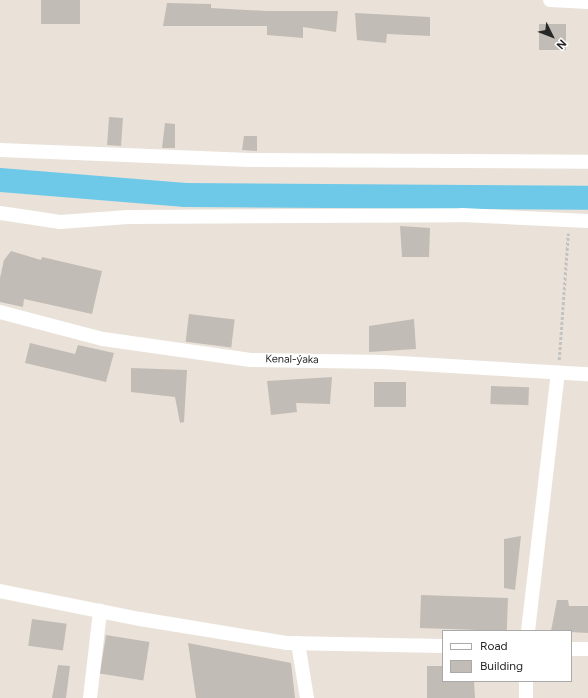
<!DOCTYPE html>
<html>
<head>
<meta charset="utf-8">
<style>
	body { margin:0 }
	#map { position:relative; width:588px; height:698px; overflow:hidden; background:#eae2d9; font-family:Figtree,sans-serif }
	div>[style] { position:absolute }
	.river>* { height:24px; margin:-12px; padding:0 12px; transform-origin:12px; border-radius:12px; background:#6ec9e9 }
	.building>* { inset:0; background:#c2bcb6; transform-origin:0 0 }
	.path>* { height:2.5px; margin-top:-1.25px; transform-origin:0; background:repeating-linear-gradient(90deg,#c3c3c3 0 3px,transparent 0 5px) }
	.street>* { height:14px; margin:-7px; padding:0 7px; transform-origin:7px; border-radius:7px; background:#fff }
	span { translate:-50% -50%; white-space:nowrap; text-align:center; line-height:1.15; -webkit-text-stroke:3px #fff; paint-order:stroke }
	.street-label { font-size:11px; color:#272727 }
	.legend { position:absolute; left:442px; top:630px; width:130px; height:52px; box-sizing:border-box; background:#fff; border:1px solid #a9a9a9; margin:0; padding:5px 7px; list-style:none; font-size:12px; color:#272727 }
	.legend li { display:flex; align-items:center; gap:8px; height:20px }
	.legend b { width:20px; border:1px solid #a9a9a9 }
	.north { position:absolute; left:532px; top:16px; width:40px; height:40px; -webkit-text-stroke:3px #fff; paint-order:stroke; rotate:132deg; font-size:11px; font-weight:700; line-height:16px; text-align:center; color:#272727 }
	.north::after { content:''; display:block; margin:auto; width:14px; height:18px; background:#272727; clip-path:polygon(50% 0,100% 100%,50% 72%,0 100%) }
</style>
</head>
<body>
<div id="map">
	<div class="river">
		<i style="left:0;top:180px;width:186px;rotate:4.6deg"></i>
		<i style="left:185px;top:195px;width:403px;rotate:0.4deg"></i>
	</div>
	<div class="building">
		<i style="left:41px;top:0;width:39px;height:24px"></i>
		<i style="clip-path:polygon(167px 3px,211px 4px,211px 8px,267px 11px,338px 11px,336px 32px,303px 27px,303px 38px,267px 35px,267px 26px,163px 26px)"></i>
		<i style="clip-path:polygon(355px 13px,430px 17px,430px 36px,387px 34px,386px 43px,357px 40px)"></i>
		<i style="left:539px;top:24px;width:27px;height:26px"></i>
		<i style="left:123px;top:118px;width:28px;height:14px;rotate:94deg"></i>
		<i style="clip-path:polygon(165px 123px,175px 124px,175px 148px,162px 148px)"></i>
		<i style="clip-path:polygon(244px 136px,257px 136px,257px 151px,242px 150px)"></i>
		<i style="clip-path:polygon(400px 226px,430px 228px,429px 257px,402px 257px)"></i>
		<i style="clip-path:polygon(11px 251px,41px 260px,42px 257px,102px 271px,92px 314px,24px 299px,23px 307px,0 302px,0 278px,4px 260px)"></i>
		<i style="left:189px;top:314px;width:46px;height:28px;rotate:7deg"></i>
		<i style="clip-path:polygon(414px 319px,416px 349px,369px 352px,369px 326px)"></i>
		<i style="clip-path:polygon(30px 343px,75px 354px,78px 345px,114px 353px,106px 382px,25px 363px)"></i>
		<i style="clip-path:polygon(131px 368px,187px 370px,184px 422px,180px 423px,175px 397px,131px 392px)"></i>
		<i style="clip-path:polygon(332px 377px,330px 404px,296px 403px,297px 412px,271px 415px,267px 381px)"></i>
		<i style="left:374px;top:382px;width:32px;height:25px"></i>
		<i style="left:491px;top:386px;width:38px;height:18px;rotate:2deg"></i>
		<i style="clip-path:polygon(521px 536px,515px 590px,504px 588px,504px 539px)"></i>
		<i style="left:421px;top:595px;width:87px;height:33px;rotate:2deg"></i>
		<i style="clip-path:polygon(557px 600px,568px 600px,569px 606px,588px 606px,588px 633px,551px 631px)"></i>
		<i style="left:32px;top:619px;width:35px;height:27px;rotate:8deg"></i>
		<i style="left:106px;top:635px;width:44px;height:39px;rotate:9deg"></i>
		<i style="clip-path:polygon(188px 643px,291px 663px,295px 698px,196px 698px)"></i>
		<i style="clip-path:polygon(58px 665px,70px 666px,66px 698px,52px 698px)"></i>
		<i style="clip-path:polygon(427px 666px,443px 666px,443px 681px,474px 681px,475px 698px,427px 698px)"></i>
	</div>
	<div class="path">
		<i style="left:559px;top:360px;width:127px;rotate:-85.9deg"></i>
	</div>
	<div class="street">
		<i style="left:550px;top:0;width:38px;rotate:3deg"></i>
		<i style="left:0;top:150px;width:250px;rotate:2.3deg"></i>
		<i style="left:250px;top:160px;width:338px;rotate:0.3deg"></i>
		<i style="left:0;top:213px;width:61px;rotate:8.5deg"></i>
		<i style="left:60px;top:222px;width:68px;rotate:-4.2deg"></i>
		<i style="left:128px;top:217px;width:334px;rotate:-0.3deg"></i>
		<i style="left:462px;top:215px;width:126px;rotate:2.7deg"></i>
		<i style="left:0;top:312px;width:106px;rotate:14.7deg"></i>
		<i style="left:103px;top:339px;width:149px;rotate:8.1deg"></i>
		<i style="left:251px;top:360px;width:132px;rotate:0.9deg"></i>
		<i style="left:383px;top:362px;width:205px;rotate:3.4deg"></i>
		<i style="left:0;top:591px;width:143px;rotate:11.3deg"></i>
		<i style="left:140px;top:619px;width:148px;rotate:9.3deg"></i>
		<i style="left:286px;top:643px;width:157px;rotate:1.1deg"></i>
		<i style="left:528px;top:631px;width:260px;rotate:-83.4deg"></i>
		<i style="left:298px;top:643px;width:56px;rotate:80.7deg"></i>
		<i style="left:571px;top:649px;width:17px"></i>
		<i style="left:90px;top:698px;width:88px;rotate:-83.4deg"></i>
		<i style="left:526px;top:698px;width:17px;rotate:-90deg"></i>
	</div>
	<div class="street-label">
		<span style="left:292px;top:360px;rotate:1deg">Kenal-ýaka</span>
	</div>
	<ul class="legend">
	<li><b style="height:5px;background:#fff"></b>Road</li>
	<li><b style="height:11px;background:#c2bcb6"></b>Building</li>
	</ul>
	<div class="north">N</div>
</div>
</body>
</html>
